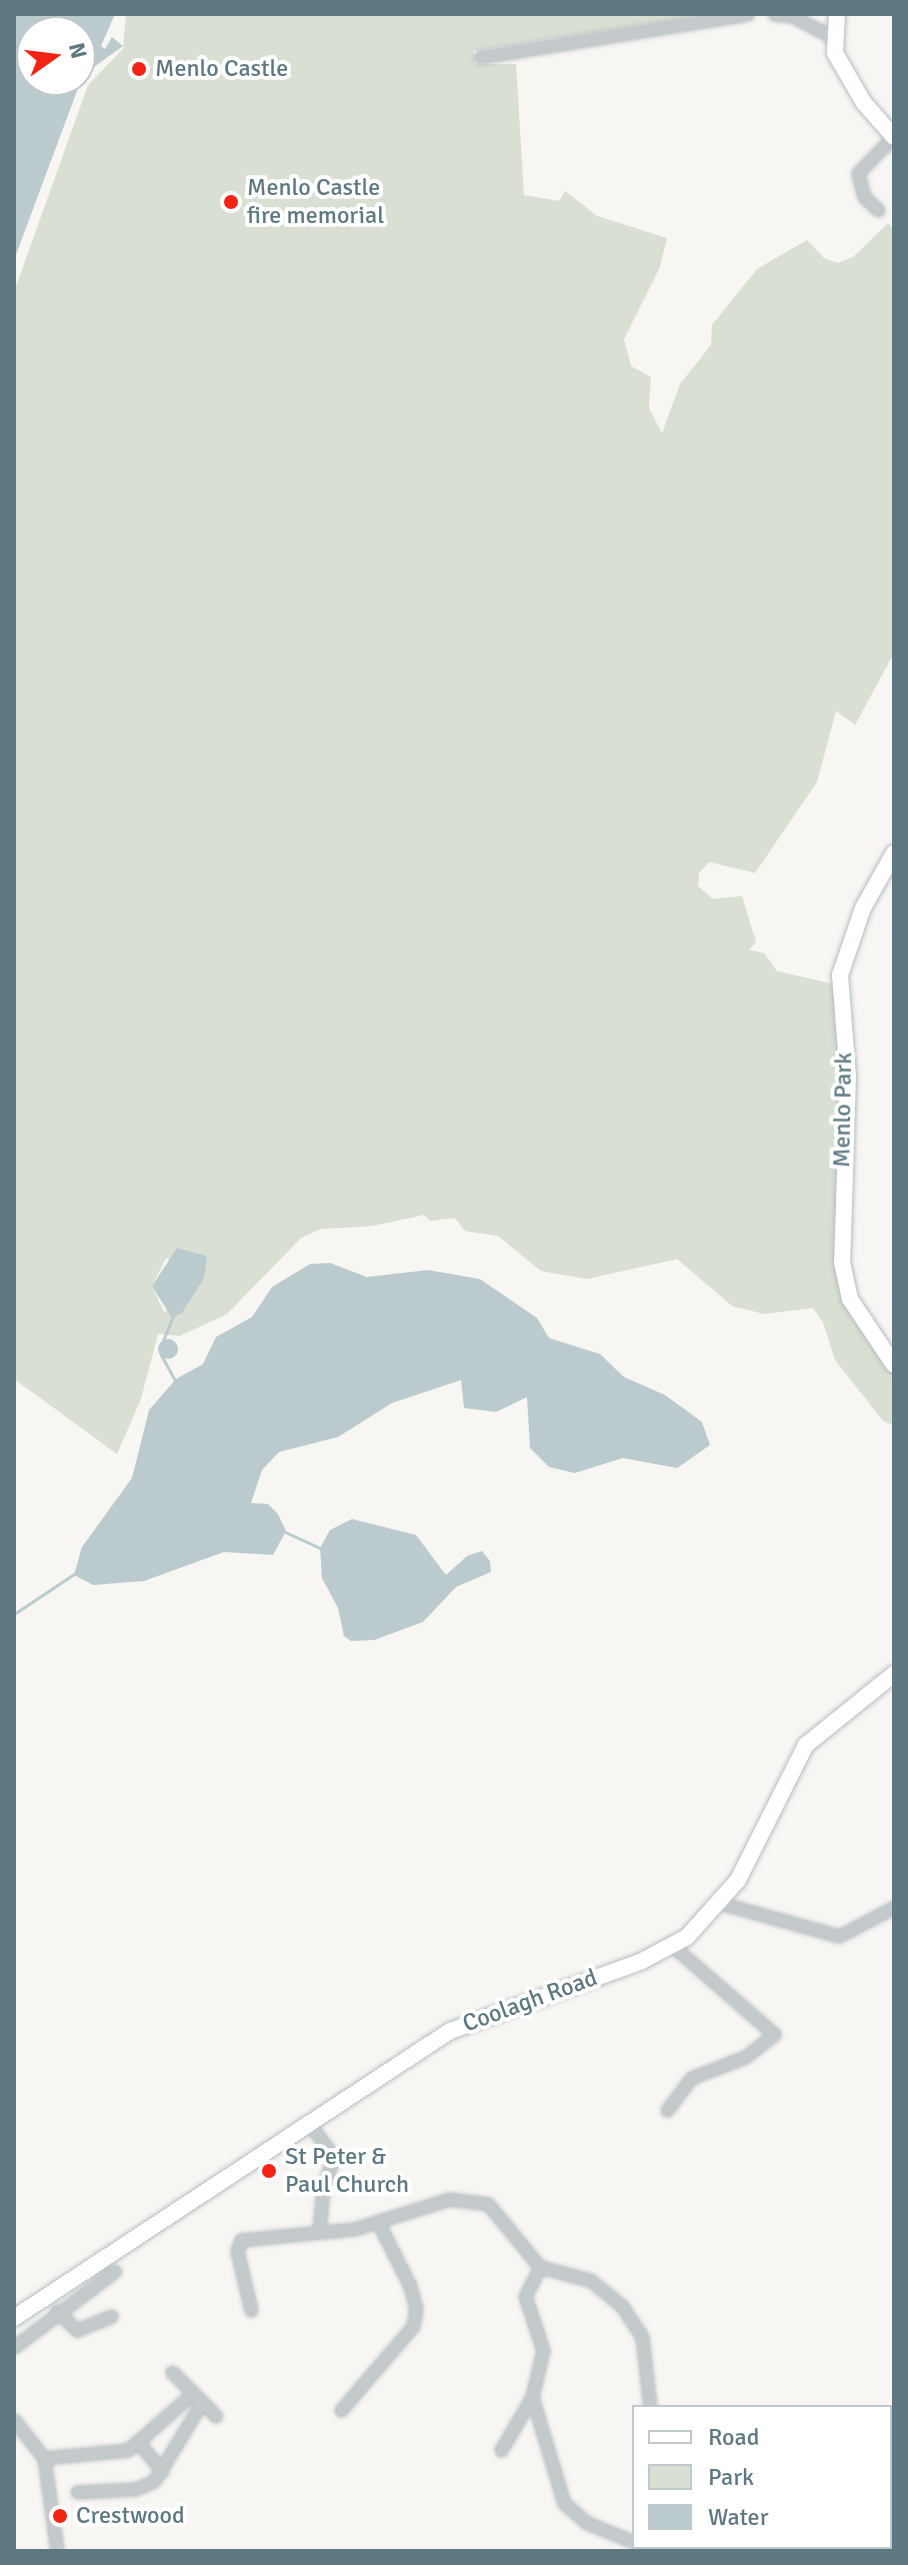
<!DOCTYPE html>
<html>
<head>
<meta charset="utf-8">
<style>
	body { margin:0 }
	#map { position:relative; width:908px; height:2565px; overflow:hidden; background:#f7f6f3; font-family:Signika,sans-serif }
	div>[style] { position:absolute }
	.green>* { inset:0; background:#d9dfd3 }
	.water>* { inset:0; background:#bbcbcd }
	.round { border-radius:50% }
	.stream>* { height:3px; margin:-1.5px; padding:0 1.5px; transform-origin:1.5px; border-radius:1.5px; background:#bbcbcd }
	.roads { filter:drop-shadow(0 0 2px #b5bdc0) drop-shadow(0 0 2px #b5bdc0) }
	.street>* { height:11px; margin:-5.5px; padding:0 5.5px; transform-origin:5.5px; border-radius:5.5px; background:#c4c9cc }
	.secondary>* { height:16px; margin:-8px; padding:0 8px; transform-origin:8px; border-radius:8px; background:#fff }
	.dots>* { width:22px; height:22px; translate:-50% -50%; box-sizing:border-box; border:4px solid #fff; border-radius:50% }
	span { translate:-50% -50%; white-space:nowrap; text-align:center; line-height:1.15; -webkit-text-stroke:8px #fff; paint-order:stroke }
	.poi-label { font-size:24px; color:#5e7881 }
	.left { translate:0 -50%; text-align:left }
	.street-label { font-size:24px; color:#5e7881 }
	.frame { position:absolute; inset:0; border:16px solid #5e7881; pointer-events:none }
	.legend { position:absolute; left:632px; top:2405px; width:260px; height:144px; box-sizing:border-box; background:#fff; border:2px solid #bfc9cd; margin:0; padding:10px 14px; list-style:none; font-size:24px; color:#5e7881 }
	.legend li { display:flex; align-items:center; gap:16px; height:40px }
	.legend b { width:40px; border:2px solid #bfc9cd }
	.north { position:absolute; left:16px; top:16px; width:80px; height:80px; box-sizing:border-box; background:#fff; border:2px solid #bfc9cd; border-radius:50%; rotate:76deg; font-size:22px; font-weight:700; line-height:32px; text-align:center; color:#5e7881 }
	.north::after { content:''; display:block; margin:auto; width:28px; height:36px; background:#f42415; clip-path:polygon(50% 0,100% 100%,50% 72%,0 100%) }
</style>
</head>
<body>
<div id="map">
	<div class="green">
		<i style="clip-path:polygon(evenodd,126px 14px,709px 14px,473px 51px,476px 64px,516px 64px,524px 195px,559px 201px,565px 191px,597px 216px,667px 238px,660px 267px,624px 339px,631px 366px,651px 377px,649px 408px,662px 433px,680px 384px,711px 345px,712px 325px,757px 269px,807px 240px,824px 258px,838px 263px,853px 257px,888px 223px,894px 229px,894px 653px,855px 725px,836px 711px,817px 782px,755px 873px,709px 862px,699px 873px,698px 886px,713px 899px,742px 896px,756px 942px,749px 950px,764px 953px,777px 971px,833px 984px,848px 1076px,850px 1299px,894px 1365px,894px 1425px,883px 1421px,835px 1360px,823px 1322px,813px 1308px,764px 1314px,732px 1306px,677px 1259px,587px 1279px,541px 1271px,498px 1236px,465px 1231px,455px 1218px,430px 1221px,424px 1215px,372px 1226px,321px 1229px,301px 1238px,227px 1314px,180px 1336px,158px 1334px,141px 1399px,117px 1454px,14px 1379px,14px 292px,88px 85px,123px 49px,126px 14px,166px 1258px,203px 1278px,186px 1301px,164px 1312px,152px 1286px,166px 1258px)"></i>
	</div>
	<div class="water">
		<i style="clip-path:polygon(evenodd,14px 14px,115px 14px,101px 46px,105px 49px,112px 37px,123px 46px,83px 75px,14px 260px,14px 14px,32px 32px,80px 32px,80px 80px,32px 80px,32px 32px)"></i>
		<i style="clip-path:polygon(177px 1248px,207px 1256px,204px 1278px,182px 1313px,172px 1318px,152px 1286px)"></i>
		<i style="clip-path:polygon(330px 1263px,367px 1277px,428px 1270px,480px 1279px,537px 1318px,549px 1338px,600px 1354px,624px 1377px,665px 1395px,702px 1422px,710px 1445px,677px 1468px,623px 1458px,575px 1473px,549px 1467px,530px 1448px,527px 1397px,496px 1412px,464px 1408px,461px 1380px,392px 1403px,338px 1437px,279px 1452px,262px 1470px,251px 1503px,268px 1504px,278px 1514px,286px 1531px,273px 1555px,224px 1552px,144px 1581px,93px 1585px,74px 1575px,82px 1547px,132px 1478px,149px 1410px,176px 1379px,203px 1364px,216px 1337px,252px 1317px,272px 1287px,310px 1264px)"></i>
		<i class="round" style="left:158px;top:1339px;width:20px;height:20px"></i>
		<i style="clip-path:polygon(352px 1519px,416px 1535px,446px 1575px,467px 1556px,482px 1551px,490px 1561px,491px 1572px,456px 1587px,423px 1622px,374px 1640px,351px 1641px,344px 1636px,338px 1608px,322px 1578px,320px 1548px,330px 1530px)"></i>
	</div>
	<div class="stream">
		<i style="left:162px;top:1343px;width:27px;rotate:-68deg"></i>
		<i style="left:161px;top:1355px;width:31px;rotate:61deg"></i>
		<i style="left:283px;top:1531px;width:41px;rotate:24.7deg"></i>
		<i style="left:14px;top:1614px;width:72px;rotate:-33.7deg"></i>
	</div>
	<div class="roads">
		<div class="street">
			<i style="left:774px;top:14px;width:18px;rotate:6deg"></i>
			<i style="left:792px;top:16px;width:45px;rotate:27.7deg"></i>
			<i style="left:480px;top:57px;width:271px;rotate:-9.1deg"></i>
			<i style="left:878px;top:210px;width:19px;rotate:-137deg"></i>
			<i style="left:864px;top:197px;width:25px;rotate:-104deg"></i>
			<i style="left:858px;top:173px;width:50px;rotate:-45.8deg"></i>
			<i style="left:720px;top:1903px;width:123px;rotate:15.5deg"></i>
			<i style="left:839px;top:1936px;width:62px;rotate:-27.8deg"></i>
			<i style="left:667px;top:2110px;width:40px;rotate:-53deg"></i>
			<i style="left:691px;top:2078px;width:58px;rotate:-21.3deg"></i>
			<i style="left:745px;top:2057px;width:37px;rotate:-38deg"></i>
			<i style="left:774px;top:2034px;width:133px;rotate:-139deg"></i>
			<i style="left:308px;top:2122px;width:44px;rotate:53.4deg"></i>
			<i style="left:334px;top:2157px;width:33px;rotate:110deg"></i>
			<i style="left:323px;top:2188px;width:44px;rotate:95.2deg"></i>
			<i style="left:540px;top:2267px;width:33px;rotate:117deg"></i>
			<i style="left:525px;top:2296px;width:57px;rotate:71.6deg"></i>
			<i style="left:543px;top:2350px;width:48px;rotate:103.2deg"></i>
			<i style="left:532px;top:2397px;width:111px;rotate:73.2deg"></i>
			<i style="left:564px;top:2503px;width:30px;rotate:41deg"></i>
			<i style="left:587px;top:2523px;width:51px;rotate:22deg"></i>
			<i style="left:251px;top:2310px;width:61px;rotate:-103.3deg"></i>
			<i style="left:237px;top:2251px;width:12px;rotate:-70deg"></i>
			<i style="left:241px;top:2240px;width:114px;rotate:-5.6deg"></i>
			<i style="left:354px;top:2229px;width:100px;rotate:-17.5deg"></i>
			<i style="left:449px;top:2199px;width:39px;rotate:7deg"></i>
			<i style="left:488px;top:2204px;width:82px;rotate:50.5deg"></i>
			<i style="left:540px;top:2267px;width:52px;rotate:14.6deg"></i>
			<i style="left:590px;top:2280px;width:41px;rotate:39.1deg"></i>
			<i style="left:622px;top:2306px;width:37px;rotate:57deg"></i>
			<i style="left:642px;top:2337px;width:70px;rotate:83.5deg"></i>
			<i style="left:57px;top:2311px;width:28px;rotate:44deg"></i>
			<i style="left:77px;top:2330px;width:37px;rotate:-22deg"></i>
			<i style="left:14px;top:2347px;width:126px;rotate:-37deg"></i>
			<i style="left:172px;top:2372px;width:62px;rotate:45deg"></i>
			<i style="left:341px;top:2410px;width:111px;rotate:-49.4deg"></i>
			<i style="left:413px;top:2326px;width:17px;rotate:-80deg"></i>
			<i style="left:416px;top:2309px;width:24px;rotate:-105deg"></i>
			<i style="left:410px;top:2286px;width:72px;rotate:-116.6deg"></i>
			<i style="left:14px;top:2420px;width:48px;rotate:51.7deg"></i>
			<i style="left:44px;top:2458px;width:94px;rotate:82deg"></i>
			<i style="left:140px;top:2444px;width:35px;rotate:51deg"></i>
			<i style="left:501px;top:2450px;width:61px;rotate:-59.7deg"></i>
			<i style="left:44px;top:2458px;width:84px;rotate:-5.4deg"></i>
			<i style="left:128px;top:2450px;width:86px;rotate:-41.2deg"></i>
			<i style="left:77px;top:2492px;width:58px;rotate:-3deg"></i>
			<i style="left:135px;top:2489px;width:21px;rotate:-23deg"></i>
			<i style="left:154px;top:2481px;width:92px;rotate:-58.7deg"></i>
			<i style="left:647px;top:2547px;width:10px;rotate:24deg"></i>
			<i style="left:735px;top:2547px;width:4px;rotate:90deg"></i>
		</div>
		<div class="secondary">
			<i style="left:837px;top:14px;width:39px;rotate:93deg"></i>
			<i style="left:835px;top:53px;width:58px;rotate:59.9deg"></i>
			<i style="left:864px;top:103px;width:45px;rotate:48.6deg"></i>
			<i style="left:894px;top:853px;width:63px;rotate:119.4deg"></i>
			<i style="left:863px;top:908px;width:71px;rotate:108.9deg"></i>
			<i style="left:840px;top:975px;width:101px;rotate:85.5deg"></i>
			<i style="left:848px;top:1076px;width:186px;rotate:91.8deg"></i>
			<i style="left:842px;top:1262px;width:38px;rotate:78deg"></i>
			<i style="left:850px;top:1299px;width:79px;rotate:56.3deg"></i>
			<i style="left:14px;top:2318px;width:522px;rotate:-33.36deg"></i>
			<i style="left:450px;top:2031px;width:204px;rotate:-20deg"></i>
			<i style="left:642px;top:1961px;width:51px;rotate:-28.1deg"></i>
			<i style="left:687px;top:1937px;width:76px;rotate:-48.2deg"></i>
			<i style="left:738px;top:1880px;width:151px;rotate:-63.3deg"></i>
			<i style="left:806px;top:1745px;width:113px;rotate:-38.9deg"></i>
		</div>
	</div>
	<div class="dots">
		<i style="left:139px;top:69px;background:#f42415"></i>
		<i style="left:231px;top:202px;background:#f42415"></i>
		<i style="left:269px;top:2171px;background:#f42415"></i>
		<i style="left:60px;top:2516px;background:#f42415"></i>
	</div>
	<div class="poi-label">
		<span class="left" style="left:155px;top:69px">Menlo Castle</span>
		<span class="left" style="left:247px;top:202px">Menlo Castle<br>fire memorial</span>
		<span class="left" style="left:285px;top:2171px">St Peter &amp;<br>Paul Church</span>
		<span class="left" style="left:76px;top:2516px">Crestwood</span>
	</div>
	<div class="street-label">
		<span style="left:843px;top:1110px;rotate:-89deg">Menlo Park</span>
		<span style="left:530px;top:2001px;rotate:-20deg">Coolagh Road</span>
	</div>
	<div class="frame"></div>
	<ul class="legend">
	<li><b style="height:10px;background:#fff"></b>Road</li>
	<li><b style="height:22px;background:#d9dfd3"></b>Park</li>
	<li><b style="height:22px;background:#bbcbcd"></b>Water</li>
	</ul>
	<div class="north">N</div>
</div>
</body>
</html>
